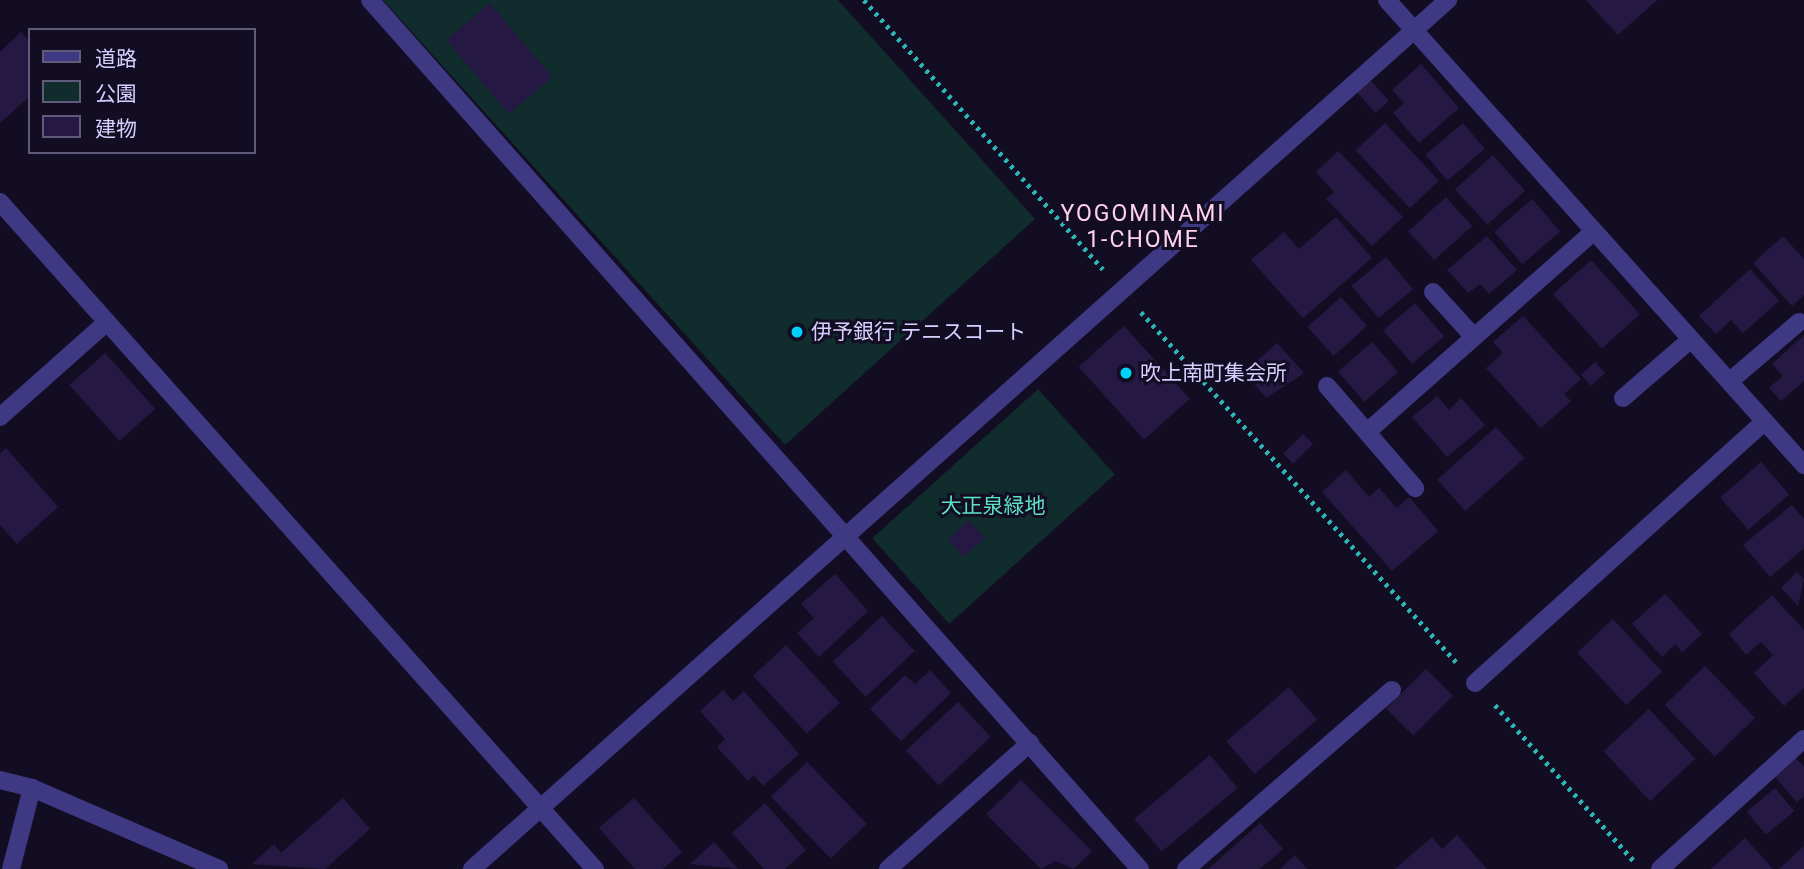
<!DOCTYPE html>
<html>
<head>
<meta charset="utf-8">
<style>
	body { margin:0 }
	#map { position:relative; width:1804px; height:869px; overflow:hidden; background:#120d23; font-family:Roboto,"Noto Sans JP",sans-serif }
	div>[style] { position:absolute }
	.green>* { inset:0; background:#102c2d; transform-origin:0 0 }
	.building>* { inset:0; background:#251944; transform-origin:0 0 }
	.path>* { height:4.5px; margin-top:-2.25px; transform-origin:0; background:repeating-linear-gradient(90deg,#2db5b5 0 3.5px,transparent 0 8.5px) }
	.minor>* { height:18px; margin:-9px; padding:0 9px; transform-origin:9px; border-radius:9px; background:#3f3882 }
	.dots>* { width:19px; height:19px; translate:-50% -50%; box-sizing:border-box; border:4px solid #120d23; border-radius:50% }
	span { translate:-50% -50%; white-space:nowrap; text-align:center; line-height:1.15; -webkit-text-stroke:6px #120d23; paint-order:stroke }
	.poi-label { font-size:21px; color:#d7cfff }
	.left { translate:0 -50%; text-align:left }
	.park-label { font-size:21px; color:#5ae0c7 }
	.neighbourhood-label { font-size:23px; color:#ffd1eb; letter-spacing:2px }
	.legend { position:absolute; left:28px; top:28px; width:228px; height:126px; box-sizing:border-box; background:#120d23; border:2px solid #615b7b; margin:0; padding:9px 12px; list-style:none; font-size:21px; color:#d7cfff }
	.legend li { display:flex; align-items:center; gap:14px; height:35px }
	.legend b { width:35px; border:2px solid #615b7b }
</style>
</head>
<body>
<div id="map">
	<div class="green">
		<i style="clip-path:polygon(383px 0,838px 0,1035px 219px,785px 445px)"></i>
		<i style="left:1038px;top:389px;width:115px;height:223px;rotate:48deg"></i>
	</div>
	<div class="building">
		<i style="clip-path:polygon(1586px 0,1657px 0,1618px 35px)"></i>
		<i style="left:490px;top:3px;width:97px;height:57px;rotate:50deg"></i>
		<i style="clip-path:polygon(21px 32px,30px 42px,30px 96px,0 123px,0 52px)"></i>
		<i style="clip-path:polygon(1421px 64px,1459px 108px,1419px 143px,1393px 113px,1404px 103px,1392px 90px)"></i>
		<i style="left:1370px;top:80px;width:28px;height:18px;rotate:48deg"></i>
		<i style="left:1385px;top:123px;width:79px;height:40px;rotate:47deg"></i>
		<i style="left:1463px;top:123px;width:34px;height:49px;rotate:50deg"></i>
		<i style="clip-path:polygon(1338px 151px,1403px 217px,1372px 246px,1326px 199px,1334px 192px,1316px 172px)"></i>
		<i style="left:1493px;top:155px;width:48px;height:51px;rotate:48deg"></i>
		<i style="left:1446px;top:197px;width:39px;height:51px;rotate:48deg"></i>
		<i style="left:1532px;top:199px;width:43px;height:50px;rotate:49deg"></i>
		<i style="clip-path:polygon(1336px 217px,1372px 258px,1303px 318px,1251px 260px,1284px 232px,1299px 249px)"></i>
		<i style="clip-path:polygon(1487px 236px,1517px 270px,1489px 294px,1480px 284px,1468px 293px,1447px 270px)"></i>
		<i style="clip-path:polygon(1783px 236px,1804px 259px,1804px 295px,1792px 306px,1753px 263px)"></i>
		<i style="left:1386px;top:257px;width:42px;height:45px;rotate:50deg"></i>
		<i style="left:1591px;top:260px;width:73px;height:51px;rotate:48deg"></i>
		<i style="clip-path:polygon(1750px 269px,1779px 301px,1743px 333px,1731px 320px,1716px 334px,1699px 316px)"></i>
		<i style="left:1341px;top:297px;width:39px;height:45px;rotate:48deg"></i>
		<i style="left:1415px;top:303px;width:44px;height:42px;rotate:49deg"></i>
		<i style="clip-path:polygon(1523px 316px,1581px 379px,1564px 394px,1571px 401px,1541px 428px,1486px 368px,1503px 353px,1493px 342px)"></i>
		<i style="left:1124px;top:326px;width:98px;height:61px;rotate:48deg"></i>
		<i style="clip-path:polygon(1804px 335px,1804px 381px,1781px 401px,1769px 388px,1783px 376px,1772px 364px)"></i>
		<i style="left:1372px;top:342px;width:40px;height:45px;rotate:49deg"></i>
		<i style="clip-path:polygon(1277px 343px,1304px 373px,1266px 398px,1244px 372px)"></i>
		<i style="left:105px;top:353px;width:75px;height:48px;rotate:48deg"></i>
		<i style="left:1595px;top:362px;width:15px;height:19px;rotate:48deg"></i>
		<i style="clip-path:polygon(1437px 396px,1449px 410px,1461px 398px,1485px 425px,1447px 457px,1412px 417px)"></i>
		<i style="left:1496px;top:427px;width:42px;height:79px;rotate:48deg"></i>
		<i style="left:1303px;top:434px;width:14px;height:28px;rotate:45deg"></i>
		<i style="clip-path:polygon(6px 448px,58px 507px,17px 544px,0 525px,0 454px)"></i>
		<i style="left:1761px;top:462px;width:43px;height:54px;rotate:49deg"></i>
		<i style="clip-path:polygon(1346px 470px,1369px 497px,1379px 488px,1397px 508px,1409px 497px,1438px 531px,1392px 571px,1322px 492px)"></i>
		<i style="clip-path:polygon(1792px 505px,1804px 519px,1804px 548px,1770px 577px,1743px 545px)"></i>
		<i style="left:969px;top:520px;width:24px;height:29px;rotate:48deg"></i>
		<i style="clip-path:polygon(1797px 572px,1804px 579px,1798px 606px,1781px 588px)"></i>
		<i style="clip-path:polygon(835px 574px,868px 611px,819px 657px,797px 633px,814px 618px,801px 604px)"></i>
		<i style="clip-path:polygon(1665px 594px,1702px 634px,1682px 652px,1675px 644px,1662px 657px,1632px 624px)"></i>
		<i style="clip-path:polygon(1772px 595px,1804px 630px,1804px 688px,1784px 706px,1754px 673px,1773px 655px,1761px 642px,1746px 655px,1729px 634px)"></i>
		<i style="left:882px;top:616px;width:48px;height:67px;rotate:47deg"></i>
		<i style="left:1613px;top:619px;width:72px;height:49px;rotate:47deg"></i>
		<i style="left:786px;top:645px;width:79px;height:45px;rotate:47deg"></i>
		<i style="left:1705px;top:666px;width:72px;height:56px;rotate:46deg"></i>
		<i style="left:1426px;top:669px;width:38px;height:56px;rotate:45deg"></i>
		<i style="clip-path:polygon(930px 670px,951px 693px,901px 741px,870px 709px,905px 675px,915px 684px)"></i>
		<i style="left:1289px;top:687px;width:43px;height:83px;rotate:49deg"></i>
		<i style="clip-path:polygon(723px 690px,733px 701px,744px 691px,799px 754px,763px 786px,754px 775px,748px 781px,717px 747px,725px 739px,700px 711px)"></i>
		<i style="left:958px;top:702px;width:48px;height:71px;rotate:47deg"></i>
		<i style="left:1649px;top:709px;width:68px;height:62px;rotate:47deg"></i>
		<i style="left:1210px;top:755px;width:43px;height:99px;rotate:50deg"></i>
		<i style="clip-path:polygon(1796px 758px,1804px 767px,1804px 796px,1797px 802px,1775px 777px)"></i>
		<i style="left:807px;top:762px;width:86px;height:50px;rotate:46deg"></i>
		<i style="clip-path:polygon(1021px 780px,1092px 851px,1074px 869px,1055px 861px,1041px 869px,986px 814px)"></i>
		<i style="left:1775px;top:788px;width:30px;height:37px;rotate:50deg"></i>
		<i style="clip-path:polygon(343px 798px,370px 829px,325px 869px,252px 864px,274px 844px,281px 853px)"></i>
		<i style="clip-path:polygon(634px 798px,682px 852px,663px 869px,635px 869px,599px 828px)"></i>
		<i style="clip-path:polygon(765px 803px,806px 850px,785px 869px,764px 869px,732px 833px)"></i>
		<i style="clip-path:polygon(1260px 823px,1283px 849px,1260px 869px,1208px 869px)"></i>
		<i style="clip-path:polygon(1457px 835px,1487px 869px,1395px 869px,1432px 837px,1442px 849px)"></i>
		<i style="clip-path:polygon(1745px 838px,1773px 869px,1711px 869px)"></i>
		<i style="clip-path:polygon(714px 842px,738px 869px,690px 864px)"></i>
		<i style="clip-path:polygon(1804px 846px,1804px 869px,1779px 869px)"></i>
		<i style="clip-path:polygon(1295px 855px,1307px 869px,1280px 869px)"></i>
	</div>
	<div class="path">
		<i style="left:864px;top:0;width:360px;rotate:48.4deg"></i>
		<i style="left:1141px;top:312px;width:471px;rotate:48deg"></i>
		<i style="left:1495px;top:705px;width:209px;rotate:48.3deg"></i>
	</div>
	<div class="minor">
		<i style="left:370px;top:0;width:1161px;rotate:48.46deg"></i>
		<i style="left:1387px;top:0;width:625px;rotate:48.12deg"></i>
		<i style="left:0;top:202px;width:894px;rotate:48.27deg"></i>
		<i style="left:1433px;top:292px;width:61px;rotate:47.7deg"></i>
		<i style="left:1730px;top:381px;width:91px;rotate:-40.5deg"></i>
		<i style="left:1327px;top:386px;width:135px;rotate:49.2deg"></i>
		<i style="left:1623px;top:398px;width:90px;rotate:-40.9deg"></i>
		<i style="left:0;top:417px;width:143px;rotate:-41.6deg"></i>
		<i style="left:1367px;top:432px;width:303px;rotate:-41.5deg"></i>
		<i style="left:1475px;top:683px;width:389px;rotate:-42.1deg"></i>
		<i style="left:0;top:780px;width:33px;rotate:14deg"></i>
		<i style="left:11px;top:869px;width:84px;rotate:-75.5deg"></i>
		<i style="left:32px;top:788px;width:204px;rotate:23.4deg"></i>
		<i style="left:472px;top:869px;width:1307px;rotate:-41.68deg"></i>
		<i style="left:888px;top:869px;width:190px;rotate:-41.6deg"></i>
		<i style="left:1186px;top:869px;width:273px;rotate:-41deg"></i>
		<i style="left:1660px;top:869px;width:194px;rotate:-42.1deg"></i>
	</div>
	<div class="dots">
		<i style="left:797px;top:332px;background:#00d2fa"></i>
		<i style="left:1126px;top:373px;background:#00d2fa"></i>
	</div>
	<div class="poi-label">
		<span class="left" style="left:811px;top:332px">伊予銀行 テニスコート</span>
		<span class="left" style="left:1140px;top:373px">吹上南町集会所</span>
	</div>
	<div class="park-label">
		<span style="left:993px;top:506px">大正泉緑地</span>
	</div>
	<div class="neighbourhood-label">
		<span style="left:1143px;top:227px">YOGOMINAMI<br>1-CHOME</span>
	</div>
	<ul class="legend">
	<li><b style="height:9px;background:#3f3882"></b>道路</li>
	<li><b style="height:19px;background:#102c2d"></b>公園</li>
	<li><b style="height:19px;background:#251944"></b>建物</li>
	</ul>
</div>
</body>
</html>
